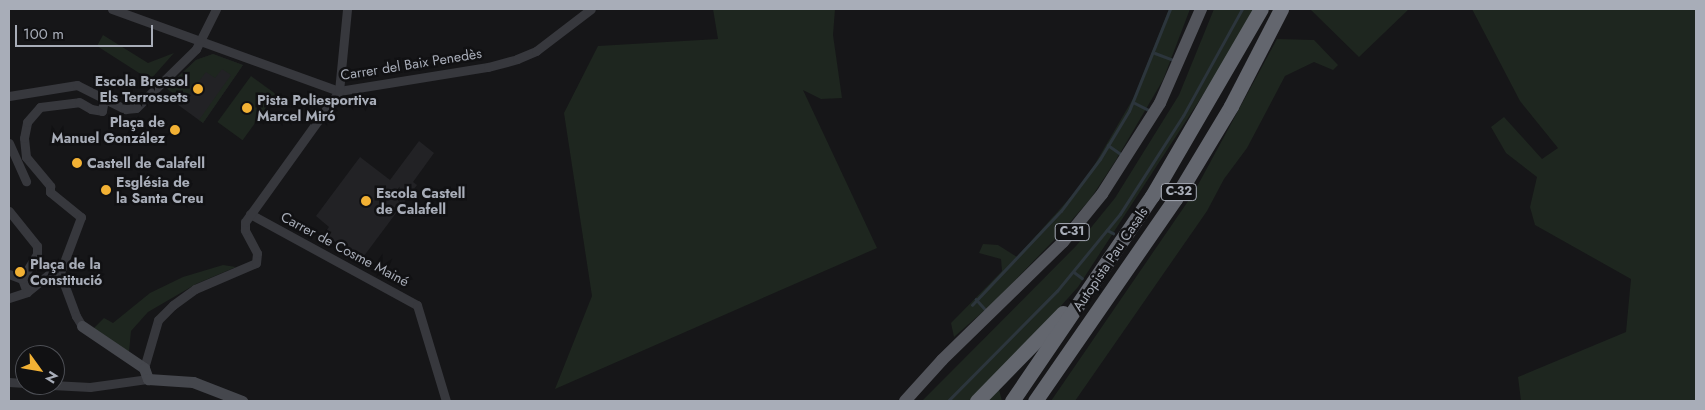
<!DOCTYPE html>
<html>
<head>
<meta charset="utf-8">
<style>
	body { margin:0 }
	#map { position:relative; width:1705px; height:410px; overflow:hidden; background:#161618; font-family:Jost,sans-serif }
	div>[style] { position:absolute }
	.built>* { inset:0; background:#222225 }
	.green>* { inset:0; background:#1e261f; transform-origin:0 0 }
	.stream>* { height:2.5px; margin:-1.25px; padding:0 1.25px; transform-origin:1.25px; border-radius:1.25px; background:#2c353c }
	.street>* { height:9px; margin:-4.5px; padding:0 4.5px; transform-origin:4.5px; border-radius:4.5px; background:#37383d }
	.secondary>* { height:11px; margin:-5.5px; padding:0 5.5px; transform-origin:5.5px; border-radius:5.5px; background:#45474d }
	.primary>* { height:12px; margin:-6px; padding:0 6px; transform-origin:6px; border-radius:6px; background:#53555c }
	.highway>* { height:15px; margin:-7.5px; padding:0 7.5px; transform-origin:7.5px; border-radius:7.5px; background:#63666e }
	.dots>* { width:14px; height:14px; translate:-50% -50%; box-sizing:border-box; border:2px solid #111113; border-radius:50% }
	span { translate:-50% -50%; white-space:nowrap; text-align:center; line-height:1.15; -webkit-text-stroke:5px #111113; paint-order:stroke }
	.shield-label span { padding:1px 4px; background:#111113; border:1px solid; border-radius:4px; -webkit-text-stroke-width:0 }
	.shield-label { font-size:12px; color:#a8adb8; font-weight:700 }
	.street-label { font-size:14px; color:#a8adb8 }
	.poi-label { font-size:14px; color:#a8adb8; font-weight:700 }
	.right { translate:-100% -50%; text-align:right }
	.left { translate:0 -50%; text-align:left }
	.frame { position:absolute; inset:0; border:10px solid #a8adb8; pointer-events:none }
	.north { position:absolute; left:15px; top:345px; width:50px; height:50px; box-sizing:border-box; background:#111113; border:1px solid #4d4f55; border-radius:50%; rotate:122deg; font-size:14px; font-weight:700; line-height:20px; text-align:center; color:#a8adb8 }
	.north::after { content:''; display:block; margin:auto; width:18px; height:22px; background:#f2b134; clip-path:polygon(50% 0,100% 100%,50% 72%,0 100%) }
	.scale { position:absolute; left:15px; top:25px; width:138px; height:22px; box-sizing:border-box; border:2px solid #a8adb8; border-top:0; padding-left:6px; font-size:15px; line-height:18px; white-space:nowrap; color:#a8adb8; -webkit-text-stroke:4px #111113; paint-order:stroke }
</style>
</head>
<body>
<div id="map">
	<div class="built">
		<i style="clip-path:polygon(213px 54px,243px 65px,203px 123px,170px 99px,174px 94px,166px 88px,196px 60px)"></i>
		<i style="clip-path:polygon(419px 141px,434px 153px,413px 182px,417px 185px,361px 260px,324px 234px,329px 227px,316px 216px,360px 157px,390px 180px)"></i>
	</div>
	<div class="green">
		<i style="clip-path:polygon(713px 9px,835px 9px,833px 35px,842px 98px,821px 99px,803px 90px,877px 248px,555px 389px,592px 296px,564px 113px,598px 46px,718px 39px)"></i>
		<i style="clip-path:polygon(1169px 9px,1190px 9px,1163px 80px,1116px 160px,1091px 198px,1058px 236px,994px 302px,954px 337px,951px 323px,1002px 271px,1001px 259px,979px 253px,983px 244px,998px 245px,1017px 257px,1085px 181px,1134px 97px)"></i>
		<i style="clip-path:polygon(1214px 9px,1255px 9px,1210px 84px,1078px 287px,996px 378px,1002px 401px,922px 401px,1076px 246px,1115px 198px,1179px 95px)"></i>
		<i style="clip-path:polygon(1310px 9px,1409px 9px,1359px 57px)"></i>
		<i style="clip-path:polygon(1472px 9px,1696px 9px,1696px 401px,1521px 401px,1518px 377px,1626px 332px,1631px 279px,1535px 225px,1530px 207px,1537px 177px,1506px 153px,1491px 127px,1504px 117px,1542px 159px,1558px 148px,1520px 101px)"></i>
		<i style="clip-path:polygon(103px 35px,148px 63px,174px 53px,150px 80px,97px 46px)"></i>
		<i style="clip-path:polygon(1277px 39px,1314px 40px,1338px 65px,1333px 70px,1314px 62px,1285px 76px,1247px 148px,1224px 179px,1207px 211px,1075px 401px,1051px 401px,1193px 194px)"></i>
		<i style="clip-path:polygon(213px 54px,243px 65px,203px 123px,199px 120px,231px 75px,222px 69px,215px 78px,206px 72px,184px 101px,166px 88px,196px 60px)"></i>
		<i style="left:251px;top:76px;width:31px;height:57px;rotate:36deg"></i>
		<i style="clip-path:polygon(223px 265px,236px 267px,196px 284px,148px 312px,131px 331px,129px 352px,93px 329px,104px 318px,113px 323px,150px 293px,183px 277px)"></i>
	</div>
	<div class="stream">
		<i style="left:1155px;top:53px;width:19px;rotate:21deg"></i>
		<i style="left:1133px;top:102px;width:18px;rotate:27deg"></i>
		<i style="left:1108px;top:145px;width:16px;rotate:35deg"></i>
		<i style="left:1107px;top:230px;width:7px;rotate:27deg"></i>
		<i style="left:1074px;top:272px;width:10px;rotate:37deg"></i>
		<i style="left:976px;top:299px;width:13px;rotate:48deg"></i>
		<i style="left:972px;top:305px;width:129px;rotate:-46.6deg"></i>
		<i style="left:1061px;top:211px;width:65px;rotate:-53.1deg"></i>
		<i style="left:1100px;top:159px;width:56px;rotate:-58.9deg"></i>
		<i style="left:1129px;top:111px;width:110px;rotate:-68.1deg"></i>
		<i style="left:948px;top:401px;width:155px;rotate:-45.3deg"></i>
		<i style="left:1057px;top:291px;width:99px;rotate:-50.7deg"></i>
		<i style="left:1120px;top:214px;width:117px;rotate:-57.3deg"></i>
		<i style="left:1183px;top:116px;width:122px;rotate:-61.1deg"></i>
	</div>
	<div class="street">
		<i style="left:112px;top:9px;width:241px;rotate:19.9deg"></i>
		<i style="left:339px;top:91px;width:151px;rotate:-9.2deg"></i>
		<i style="left:488px;top:67px;width:30px;rotate:-15deg"></i>
		<i style="left:517px;top:59px;width:21px;rotate:-23deg"></i>
		<i style="left:536px;top:51px;width:69px;rotate:-37.4deg"></i>
		<i style="left:9px;top:96px;width:69px;rotate:-9.2deg"></i>
		<i style="left:77px;top:85px;width:54px;rotate:26.6deg"></i>
		<i style="left:125px;top:109px;width:11px;rotate:-5deg"></i>
		<i style="left:136px;top:108px;width:84px;rotate:-44.5deg"></i>
		<i style="left:196px;top:49px;width:45px;rotate:-63.4deg"></i>
		<i style="left:9px;top:143px;width:42px;rotate:65.9deg"></i>
		<i style="left:26px;top:157px;width:38px;rotate:50deg"></i>
		<i style="left:50px;top:186px;width:6px;rotate:90deg"></i>
		<i style="left:50px;top:192px;width:40px;rotate:39deg"></i>
		<i style="left:81px;top:217px;width:60px;rotate:110.6deg"></i>
		<i style="left:60px;top:273px;width:46px;rotate:69.6deg"></i>
		<i style="left:76px;top:316px;width:12px;rotate:59deg"></i>
		<i style="left:26px;top:157px;width:19px;rotate:-96deg"></i>
		<i style="left:24px;top:138px;width:16px;rotate:-79deg"></i>
		<i style="left:27px;top:122px;width:20px;rotate:-49deg"></i>
		<i style="left:40px;top:107px;width:39px;rotate:-7deg"></i>
		<i style="left:79px;top:102px;width:14px;rotate:30deg"></i>
		<i style="left:91px;top:109px;width:11px;rotate:10deg"></i>
		<i style="left:102px;top:111px;width:12px;rotate:-81deg"></i>
		<i style="left:9px;top:211px;width:45px;rotate:51.3deg"></i>
		<i style="left:37px;top:246px;width:8px;rotate:90deg"></i>
		<i style="left:37px;top:254px;width:29px;rotate:121deg"></i>
		<i style="left:22px;top:279px;width:14px;rotate:69deg"></i>
		<i style="left:250px;top:214px;width:190px;rotate:28.6deg"></i>
		<i style="left:417px;top:305px;width:100px;rotate:73.2deg"></i>
		<i style="left:9px;top:274px;width:14px;rotate:21deg"></i>
		<i style="left:9px;top:298px;width:19px;rotate:-18deg"></i>
		<i style="left:27px;top:292px;width:46px;rotate:-38.9deg"></i>
		<i style="left:144px;top:368px;width:50px;rotate:-73.7deg"></i>
		<i style="left:158px;top:320px;width:21px;rotate:-45deg"></i>
		<i style="left:173px;top:305px;width:27px;rotate:-36deg"></i>
		<i style="left:195px;top:289px;width:66px;rotate:-23.1deg"></i>
		<i style="left:256px;top:263px;width:10px;rotate:-84deg"></i>
		<i style="left:257px;top:253px;width:26px;rotate:-118deg"></i>
		<i style="left:245px;top:230px;width:8px;rotate:-90deg"></i>
		<i style="left:245px;top:222px;width:161px;rotate:-54.3deg"></i>
		<i style="left:339px;top:91px;width:82px;rotate:-84.4deg"></i>
		<i style="left:9px;top:382px;width:16px;rotate:4deg"></i>
		<i style="left:52px;top:385px;width:38px;rotate:3deg"></i>
		<i style="left:90px;top:387px;width:59px;rotate:-7.9deg"></i>
	</div>
	<div class="secondary">
		<i style="left:82px;top:326px;width:75px;rotate:34.1deg"></i>
		<i style="left:144px;top:368px;width:12px;rotate:70deg"></i>
		<i style="left:148px;top:379px;width:45px;rotate:3.8deg"></i>
		<i style="left:193px;top:382px;width:53px;rotate:21.2deg"></i>
	</div>
	<div class="primary">
		<i style="left:905px;top:401px;width:55px;rotate:-47.9deg"></i>
		<i style="left:942px;top:360px;width:169px;rotate:-44.3deg"></i>
		<i style="left:1063px;top:242px;width:62px;rotate:-50.9deg"></i>
		<i style="left:1102px;top:194px;width:108px;rotate:-57.5deg"></i>
		<i style="left:1160px;top:103px;width:103px;rotate:-66.4deg"></i>
	</div>
	<div class="highway">
		<i style="left:977px;top:401px;width:123px;rotate:-45.7deg"></i>
		<i style="left:1012px;top:401px;width:248px;rotate:-55.7deg"></i>
		<i style="left:1152px;top:196px;width:216px;rotate:-59.8deg"></i>
		<i style="left:1035px;top:401px;width:246px;rotate:-55.3deg"></i>
		<i style="left:1175px;top:199px;width:109px;rotate:-58.9deg"></i>
		<i style="left:1231px;top:106px;width:109px;rotate:-62.7deg"></i>
	</div>
	<div class="dots">
		<i style="left:198px;top:89px;background:#f2b134"></i>
		<i style="left:247px;top:108px;background:#f2b134"></i>
		<i style="left:175px;top:130px;background:#f2b134"></i>
		<i style="left:77px;top:163px;background:#f2b134"></i>
		<i style="left:106px;top:190px;background:#f2b134"></i>
		<i style="left:366px;top:201px;background:#f2b134"></i>
		<i style="left:20px;top:272px;background:#f2b134"></i>
	</div>
	<div class="shield-label">
		<span style="left:1179px;top:192px">C-32</span>
		<span style="left:1072px;top:232px">C-31</span>
	</div>
	<div class="street-label">
		<span style="left:411px;top:64px;rotate:-9deg">Carrer del Baix Penedès</span>
		<span style="left:345px;top:249px;rotate:28deg">Carrer de Cosme Mainé</span>
		<span style="left:1110px;top:259px;rotate:-56deg">Autopista Pau Casals</span>
	</div>
	<div class="poi-label">
		<span class="right" style="left:188px;top:89px">Escola Bressol<br>Els Terrossets</span>
		<span class="left" style="left:257px;top:108px">Pista Poliesportiva<br>Marcel Miró</span>
		<span class="right" style="left:165px;top:130px">Plaça de<br>Manuel González</span>
		<span class="left" style="left:87px;top:163px">Castell de Calafell</span>
		<span class="left" style="left:116px;top:190px">Església de<br>la Santa Creu</span>
		<span class="left" style="left:376px;top:201px">Escola Castell<br>de Calafell</span>
		<span class="left" style="left:30px;top:272px">Plaça de la<br>Constitució</span>
	</div>
	<div class="frame"></div>
	<div class="north">N</div>
	<div class="scale">100 m</div>
</div>
</body>
</html>
